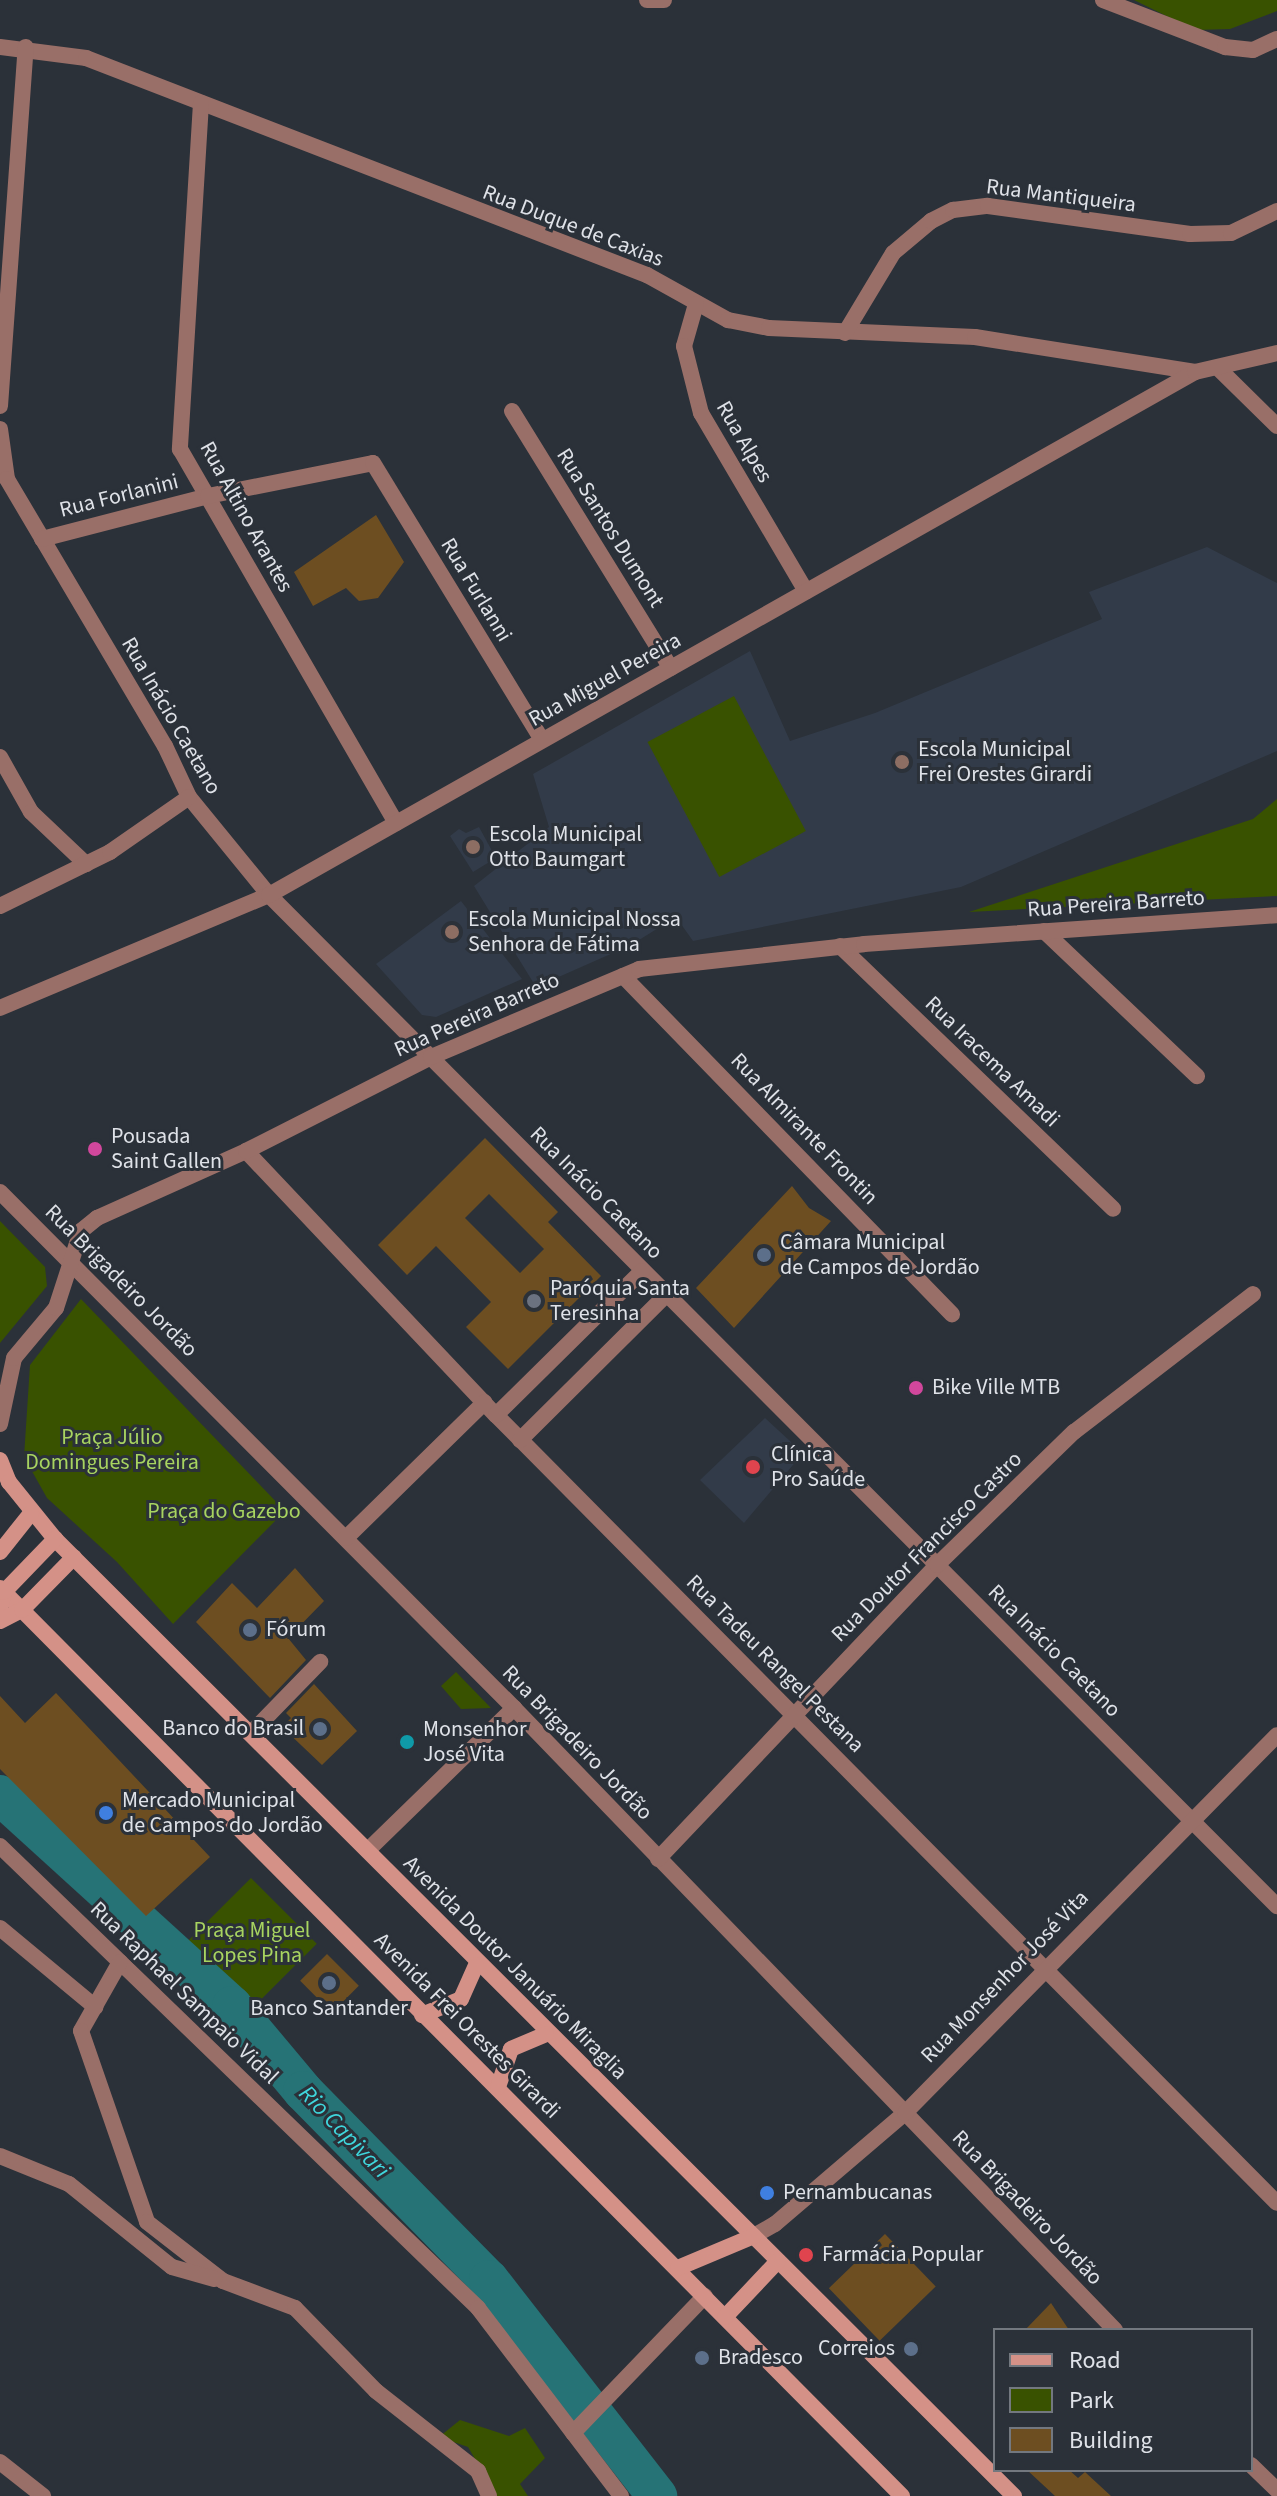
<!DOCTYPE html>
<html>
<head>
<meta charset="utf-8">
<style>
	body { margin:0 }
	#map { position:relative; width:1277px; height:2496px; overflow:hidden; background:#2b3139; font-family:"Source Sans 3",sans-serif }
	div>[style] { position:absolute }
	.built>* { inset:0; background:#323b49 }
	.green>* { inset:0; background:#395200; transform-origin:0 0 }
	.river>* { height:40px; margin:-20px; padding:0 20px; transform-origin:20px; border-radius:20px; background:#267376 }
	.building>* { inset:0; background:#6d4e21; transform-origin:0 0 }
	.street>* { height:16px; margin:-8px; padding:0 8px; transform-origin:8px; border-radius:8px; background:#996f68 }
	.secondary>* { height:16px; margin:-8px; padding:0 8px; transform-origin:8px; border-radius:8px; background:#d49187 }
	.dots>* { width:22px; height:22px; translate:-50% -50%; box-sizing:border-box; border:4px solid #2b3139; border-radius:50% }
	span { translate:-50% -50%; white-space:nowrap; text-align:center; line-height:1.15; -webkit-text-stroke:6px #2b3139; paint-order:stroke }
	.street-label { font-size:22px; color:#dfe2e8 }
	.poi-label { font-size:22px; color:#dfe2e8 }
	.left { translate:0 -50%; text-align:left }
	.right { translate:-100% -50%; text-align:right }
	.park-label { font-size:22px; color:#a8d460 }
	.water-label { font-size:24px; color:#3fd6dc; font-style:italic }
	.legend { position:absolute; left:993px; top:2328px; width:260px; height:144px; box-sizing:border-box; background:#2b3139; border:2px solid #73787f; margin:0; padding:10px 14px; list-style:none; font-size:24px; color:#dfe2e8 }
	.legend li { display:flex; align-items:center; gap:16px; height:40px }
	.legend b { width:40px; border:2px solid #73787f }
</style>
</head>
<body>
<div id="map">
	<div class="built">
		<i style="clip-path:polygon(1207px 547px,1277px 583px,1277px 751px,961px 887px,693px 941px,676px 917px,631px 945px,536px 987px,474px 886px,549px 827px,533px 774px,750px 651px,790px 741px,875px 713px,1102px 619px,1089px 592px)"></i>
		<i style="clip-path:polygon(479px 827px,496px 858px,473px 872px,450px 836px,459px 829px,466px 833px)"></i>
		<i style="clip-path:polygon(461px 901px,522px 979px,436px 1017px,422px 1015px,376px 964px)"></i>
		<i style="clip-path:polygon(765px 1418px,803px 1453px,744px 1523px,700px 1480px)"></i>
	</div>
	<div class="green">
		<i style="clip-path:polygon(1134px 0,1277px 0,1277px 11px,1230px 29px,1195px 30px)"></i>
		<i style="left:734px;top:696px;width:153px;height:98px;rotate:62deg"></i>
		<i style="clip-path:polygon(1277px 799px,1277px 896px,969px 912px,1253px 819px)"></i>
		<i style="clip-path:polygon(0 1221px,45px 1267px,47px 1286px,0 1343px)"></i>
		<i style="clip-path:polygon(81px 1299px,285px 1511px,173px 1624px,117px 1562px,47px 1498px,24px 1457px,30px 1365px)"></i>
		<i style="clip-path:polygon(456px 1672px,491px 1708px,461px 1709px,441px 1686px)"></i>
		<i style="left:251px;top:1878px;width:93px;height:91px;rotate:45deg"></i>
		<i style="clip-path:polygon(460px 2420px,509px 2436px,525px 2428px,545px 2458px,520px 2484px,528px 2496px,497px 2496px,468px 2447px,439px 2437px)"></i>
	</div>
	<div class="river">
		<i style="left:0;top:1795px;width:314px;rotate:42.3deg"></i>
		<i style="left:232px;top:2006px;width:111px;rotate:50.1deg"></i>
		<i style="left:303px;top:2091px;width:265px;rotate:45.5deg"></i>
		<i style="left:489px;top:2280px;width:274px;rotate:52.1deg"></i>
	</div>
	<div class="building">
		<i style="clip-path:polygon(376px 515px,404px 562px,378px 598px,359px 601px,346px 588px,313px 606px,294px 572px)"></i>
		<i style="clip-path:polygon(evenodd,485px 1138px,558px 1212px,548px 1222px,601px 1276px,508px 1369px,466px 1327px,491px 1302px,436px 1246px,407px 1275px,378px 1245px,485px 1138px,489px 1194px,544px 1249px,520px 1273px,465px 1218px,489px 1194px)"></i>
		<i style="clip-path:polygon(792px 1186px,809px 1208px,831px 1221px,734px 1328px,696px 1288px)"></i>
		<i style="clip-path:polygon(295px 1568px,324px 1601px,288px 1638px,306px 1660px,270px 1698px,196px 1622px,232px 1583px,257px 1608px)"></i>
		<i style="clip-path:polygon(314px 1684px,357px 1731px,322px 1765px,282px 1727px,291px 1718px,286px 1713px)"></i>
		<i style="clip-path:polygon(56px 1693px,210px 1857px,146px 1916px,0 1769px,0 1696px,25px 1723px)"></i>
		<i style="left:327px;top:1954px;width:45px;height:38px;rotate:45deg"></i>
		<i style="left:885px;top:2234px;width:73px;height:78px;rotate:46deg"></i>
		<i style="clip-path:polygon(1051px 2303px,1069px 2330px,1025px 2330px)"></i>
		<i style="clip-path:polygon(1027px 2470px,1069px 2470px,1078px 2478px,1085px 2472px,1111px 2496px,1055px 2496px)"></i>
	</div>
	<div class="street">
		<i style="left:647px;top:0;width:17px"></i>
		<i style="left:1103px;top:0;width:131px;rotate:21.1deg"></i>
		<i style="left:1225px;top:47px;width:28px;rotate:6deg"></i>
		<i style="left:1253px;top:50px;width:26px;rotate:-25deg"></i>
		<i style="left:0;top:47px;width:87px;rotate:7.3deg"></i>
		<i style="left:86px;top:58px;width:602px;rotate:21.15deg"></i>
		<i style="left:647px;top:275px;width:93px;rotate:29.1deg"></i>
		<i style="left:728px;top:320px;width:42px;rotate:11deg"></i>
		<i style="left:769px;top:328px;width:206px;rotate:2.5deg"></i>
		<i style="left:975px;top:337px;width:223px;rotate:9deg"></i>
		<i style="left:201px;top:103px;width:347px;rotate:93.5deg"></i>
		<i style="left:180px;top:449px;width:432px;rotate:60deg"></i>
		<i style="left:696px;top:304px;width:44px;rotate:105.9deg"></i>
		<i style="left:684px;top:346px;width:69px;rotate:75.8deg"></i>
		<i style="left:701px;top:413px;width:207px;rotate:59.5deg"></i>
		<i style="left:845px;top:333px;width:93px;rotate:-59deg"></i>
		<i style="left:893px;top:253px;width:50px;rotate:-40.1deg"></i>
		<i style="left:931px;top:221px;width:25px;rotate:-27deg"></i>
		<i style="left:953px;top:210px;width:35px;rotate:-7deg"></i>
		<i style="left:988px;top:206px;width:204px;rotate:7.9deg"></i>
		<i style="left:1190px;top:234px;width:41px;rotate:-1.4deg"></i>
		<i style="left:1231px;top:233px;width:51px;rotate:-25.6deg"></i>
		<i style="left:1220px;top:370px;width:80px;rotate:44.5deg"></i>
		<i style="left:0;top:406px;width:360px;rotate:-85.9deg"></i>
		<i style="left:512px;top:411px;width:302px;rotate:58.3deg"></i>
		<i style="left:0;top:429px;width:50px;rotate:82deg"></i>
		<i style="left:7px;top:479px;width:310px;rotate:59.4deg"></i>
		<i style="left:165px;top:746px;width:56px;rotate:64.8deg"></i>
		<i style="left:189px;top:797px;width:127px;rotate:50.8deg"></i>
		<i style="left:269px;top:895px;width:1428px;rotate:45.09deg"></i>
		<i style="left:42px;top:539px;width:171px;rotate:-14.5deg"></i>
		<i style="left:208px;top:496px;width:168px;rotate:-11.3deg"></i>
		<i style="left:373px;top:463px;width:324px;rotate:58.6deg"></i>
		<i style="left:0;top:757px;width:63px;rotate:60.6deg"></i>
		<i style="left:31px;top:812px;width:76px;rotate:43.4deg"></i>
		<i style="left:0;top:906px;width:123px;rotate:-26.1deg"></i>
		<i style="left:110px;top:852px;width:96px;rotate:-34.8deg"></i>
		<i style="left:1044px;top:931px;width:211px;rotate:43.5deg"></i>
		<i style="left:840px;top:946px;width:379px;rotate:43.9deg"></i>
		<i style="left:623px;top:976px;width:472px;rotate:45.8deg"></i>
		<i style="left:0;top:1008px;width:292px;rotate:-22.8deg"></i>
		<i style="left:269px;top:895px;width:1063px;rotate:-29.46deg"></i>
		<i style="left:1195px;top:372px;width:84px;rotate:-13deg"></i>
		<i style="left:246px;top:1151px;width:364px;rotate:46.6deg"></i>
		<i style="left:496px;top:1415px;width:1109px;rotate:45.26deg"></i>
		<i style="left:0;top:1192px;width:728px;rotate:45.11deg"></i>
		<i style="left:514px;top:1708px;width:865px;rotate:45.98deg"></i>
		<i style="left:496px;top:1415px;width:205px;rotate:-44.6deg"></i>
		<i style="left:0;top:1424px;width:67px;rotate:-78deg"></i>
		<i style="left:14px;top:1358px;width:65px;rotate:-50deg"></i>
		<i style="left:56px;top:1308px;width:81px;rotate:-72deg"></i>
		<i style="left:81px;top:1231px;width:21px;rotate:-39deg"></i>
		<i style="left:97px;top:1218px;width:163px;rotate:-24.2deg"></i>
		<i style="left:246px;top:1151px;width:208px;rotate:-26.9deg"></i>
		<i style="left:431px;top:1057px;width:226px;rotate:-22.9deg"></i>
		<i style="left:639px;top:969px;width:226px;rotate:-6.3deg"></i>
		<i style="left:864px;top:944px;width:414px;rotate:-4deg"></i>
		<i style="left:520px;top:1440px;width:207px;rotate:-44.8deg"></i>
		<i style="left:346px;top:1538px;width:194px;rotate:-44.4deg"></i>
		<i style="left:252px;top:1732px;width:98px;rotate:-45.8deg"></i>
		<i style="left:0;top:1846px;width:665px;rotate:44.02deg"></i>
		<i style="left:478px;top:2308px;width:236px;rotate:52.7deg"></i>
		<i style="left:368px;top:1850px;width:204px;rotate:-44.2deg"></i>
		<i style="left:658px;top:1859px;width:405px;rotate:-46.5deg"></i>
		<i style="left:937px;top:1565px;width:191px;rotate:-44.2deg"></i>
		<i style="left:1074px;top:1432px;width:226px;rotate:-37.6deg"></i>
		<i style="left:0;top:1928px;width:124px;rotate:39.7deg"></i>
		<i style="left:120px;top:1962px;width:79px;rotate:119.5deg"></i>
		<i style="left:81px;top:2031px;width:202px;rotate:70.9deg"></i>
		<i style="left:147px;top:2222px;width:96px;rotate:37.8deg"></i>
		<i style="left:223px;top:2281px;width:77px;rotate:20.6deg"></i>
		<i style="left:295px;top:2308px;width:116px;rotate:45.7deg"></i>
		<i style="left:376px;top:2391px;width:130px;rotate:38.1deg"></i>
		<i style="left:478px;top:2471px;width:27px;rotate:66deg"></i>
		<i style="left:0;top:2156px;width:74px;rotate:22.1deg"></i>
		<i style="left:69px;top:2184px;width:132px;rotate:38.9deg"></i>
		<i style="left:172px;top:2267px;width:44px;rotate:15.9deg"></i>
		<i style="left:754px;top:2236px;width:24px;rotate:-30deg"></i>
		<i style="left:775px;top:2224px;width:171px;rotate:-40.5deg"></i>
		<i style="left:905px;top:2113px;width:530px;rotate:-45.46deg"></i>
		<i style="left:573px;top:2433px;width:190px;rotate:-46.1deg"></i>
		<i style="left:0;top:2462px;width:55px;rotate:38.3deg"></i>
		<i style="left:1251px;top:2465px;width:36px;rotate:44deg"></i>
	</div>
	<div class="secondary">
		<i style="left:0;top:1460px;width:24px;rotate:68deg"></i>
		<i style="left:9px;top:1482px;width:73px;rotate:51.1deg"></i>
		<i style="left:55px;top:1539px;width:1355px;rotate:44.94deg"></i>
		<i style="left:0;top:1552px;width:50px;rotate:-51.5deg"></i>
		<i style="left:0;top:1588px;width:1280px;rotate:45.19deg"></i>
		<i style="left:0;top:1608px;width:16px;rotate:-76deg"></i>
		<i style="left:4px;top:1592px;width:74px;rotate:-46.1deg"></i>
		<i style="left:0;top:1621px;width:25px;rotate:-27deg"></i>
		<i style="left:22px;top:1610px;width:74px;rotate:-45.5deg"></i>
		<i style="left:422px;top:2015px;width:42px;rotate:-22.3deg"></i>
		<i style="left:461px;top:1999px;width:37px;rotate:-66deg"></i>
		<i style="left:498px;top:2087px;width:40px;rotate:-71.1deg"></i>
		<i style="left:511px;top:2049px;width:38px;rotate:-23deg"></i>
		<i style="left:678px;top:2268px;width:82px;rotate:-22.8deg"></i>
		<i style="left:725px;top:2317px;width:77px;rotate:-46.6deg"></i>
	</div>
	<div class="dots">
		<i style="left:902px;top:762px;background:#8d6e63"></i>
		<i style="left:473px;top:847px;background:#8d6e63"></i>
		<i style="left:452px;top:932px;background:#8d6e63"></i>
		<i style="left:95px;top:1149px;background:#d1479c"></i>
		<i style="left:764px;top:1255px;background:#5c6f8a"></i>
		<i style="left:534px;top:1301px;background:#6b7280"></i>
		<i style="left:916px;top:1388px;background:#d1479c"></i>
		<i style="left:753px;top:1467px;background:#e0444e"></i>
		<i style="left:250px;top:1630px;background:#5c6f8a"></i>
		<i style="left:320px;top:1729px;background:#5c6f8a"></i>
		<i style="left:407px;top:1742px;background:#0f9aa8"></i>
		<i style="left:106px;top:1813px;background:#3f7fe0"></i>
		<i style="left:329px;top:1983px;background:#5c6f8a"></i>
		<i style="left:767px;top:2193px;background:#3f7fe0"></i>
		<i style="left:806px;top:2255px;background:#e0444e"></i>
		<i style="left:911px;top:2349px;background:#5c6f8a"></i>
		<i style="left:702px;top:2358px;background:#5c6f8a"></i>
	</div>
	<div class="street-label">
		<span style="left:1061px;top:196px;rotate:7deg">Rua Mantiqueira</span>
		<span style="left:573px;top:226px;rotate:21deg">Rua Duque de Caxias</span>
		<span style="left:744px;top:442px;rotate:60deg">Rua Alpes</span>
		<span style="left:119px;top:496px;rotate:-14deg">Rua Forlanini</span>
		<span style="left:246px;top:517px;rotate:61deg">Rua Altino Arantes</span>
		<span style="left:610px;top:528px;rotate:58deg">Rua Santos Dumont</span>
		<span style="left:476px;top:590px;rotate:59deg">Rua Furlanni</span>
		<span style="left:605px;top:680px;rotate:-29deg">Rua Miguel Pereira</span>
		<span style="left:171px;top:716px;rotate:60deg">Rua Inácio Caetano</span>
		<span style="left:1116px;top:904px;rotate:-4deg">Rua Pereira Barreto</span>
		<span style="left:477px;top:1015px;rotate:-24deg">Rua Pereira Barreto</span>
		<span style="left:992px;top:1062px;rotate:44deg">Rua Iracema Amadi</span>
		<span style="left:804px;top:1129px;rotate:46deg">Rua Almirante Frontin</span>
		<span style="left:596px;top:1193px;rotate:45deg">Rua Inácio Caetano</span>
		<span style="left:121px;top:1281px;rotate:45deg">Rua Brigadeiro Jordão</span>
		<span style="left:927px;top:1547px;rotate:-45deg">Rua Doutor Francisco Castro</span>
		<span style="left:1054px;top:1651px;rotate:45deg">Rua Inácio Caetano</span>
		<span style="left:775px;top:1664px;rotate:45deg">Rua Tadeu Rangel Pestana</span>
		<span style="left:577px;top:1743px;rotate:46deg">Rua Brigadeiro Jordão</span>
		<span style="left:515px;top:1968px;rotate:45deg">Avenida Doutor Januário Miraglia</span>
		<span style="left:1005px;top:1977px;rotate:-46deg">Rua Monsenhor José Vita</span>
		<span style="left:184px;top:1993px;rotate:44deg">Rua Raphael Sampaio Vidal</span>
		<span style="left:467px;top:2026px;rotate:45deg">Avenida Frei Orestes Girardi</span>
		<span style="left:1027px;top:2208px;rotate:46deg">Rua Brigadeiro Jordão</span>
	</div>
	<div class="poi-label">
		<span class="left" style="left:918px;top:762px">Escola Municipal<br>Frei Orestes Girardi</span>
		<span class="left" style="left:489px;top:847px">Escola Municipal<br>Otto Baumgart</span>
		<span class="left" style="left:468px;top:932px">Escola Municipal Nossa<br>Senhora de Fátima</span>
		<span class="left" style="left:111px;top:1149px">Pousada<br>Saint Gallen</span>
		<span class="left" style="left:780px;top:1255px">Câmara Municipal<br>de Campos de Jordão</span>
		<span class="left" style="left:550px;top:1301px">Paróquia Santa<br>Teresinha</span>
		<span class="left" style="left:932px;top:1388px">Bike Ville MTB</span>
		<span class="left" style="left:771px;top:1467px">Clínica<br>Pro Saúde</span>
		<span class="left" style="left:266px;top:1630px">Fórum</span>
		<span class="right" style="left:304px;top:1729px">Banco do Brasil</span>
		<span class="left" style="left:423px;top:1742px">Monsenhor<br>José Vita</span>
		<span class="left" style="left:122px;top:1813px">Mercado Municipal<br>de Campos do Jordão</span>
		<span style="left:329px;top:2009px">Banco Santander</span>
		<span class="left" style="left:783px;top:2193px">Pernambucanas</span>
		<span class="left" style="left:822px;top:2255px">Farmácia Popular</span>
		<span class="right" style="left:895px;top:2349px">Correios</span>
		<span class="left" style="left:718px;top:2358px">Bradesco</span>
	</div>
	<div class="park-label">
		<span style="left:112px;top:1450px">Praça Júlio<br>Domingues Pereira</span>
		<span style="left:224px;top:1512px">Praça do Gazebo</span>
		<span style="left:252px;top:1943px">Praça Miguel<br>Lopes Pina</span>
	</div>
	<div class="water-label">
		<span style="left:344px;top:2132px;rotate:46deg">Rio Capivari</span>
	</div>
	<ul class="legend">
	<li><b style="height:10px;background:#d49187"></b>Road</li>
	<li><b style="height:22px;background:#395200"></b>Park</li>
	<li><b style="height:22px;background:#6d4e21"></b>Building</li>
	</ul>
</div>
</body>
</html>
